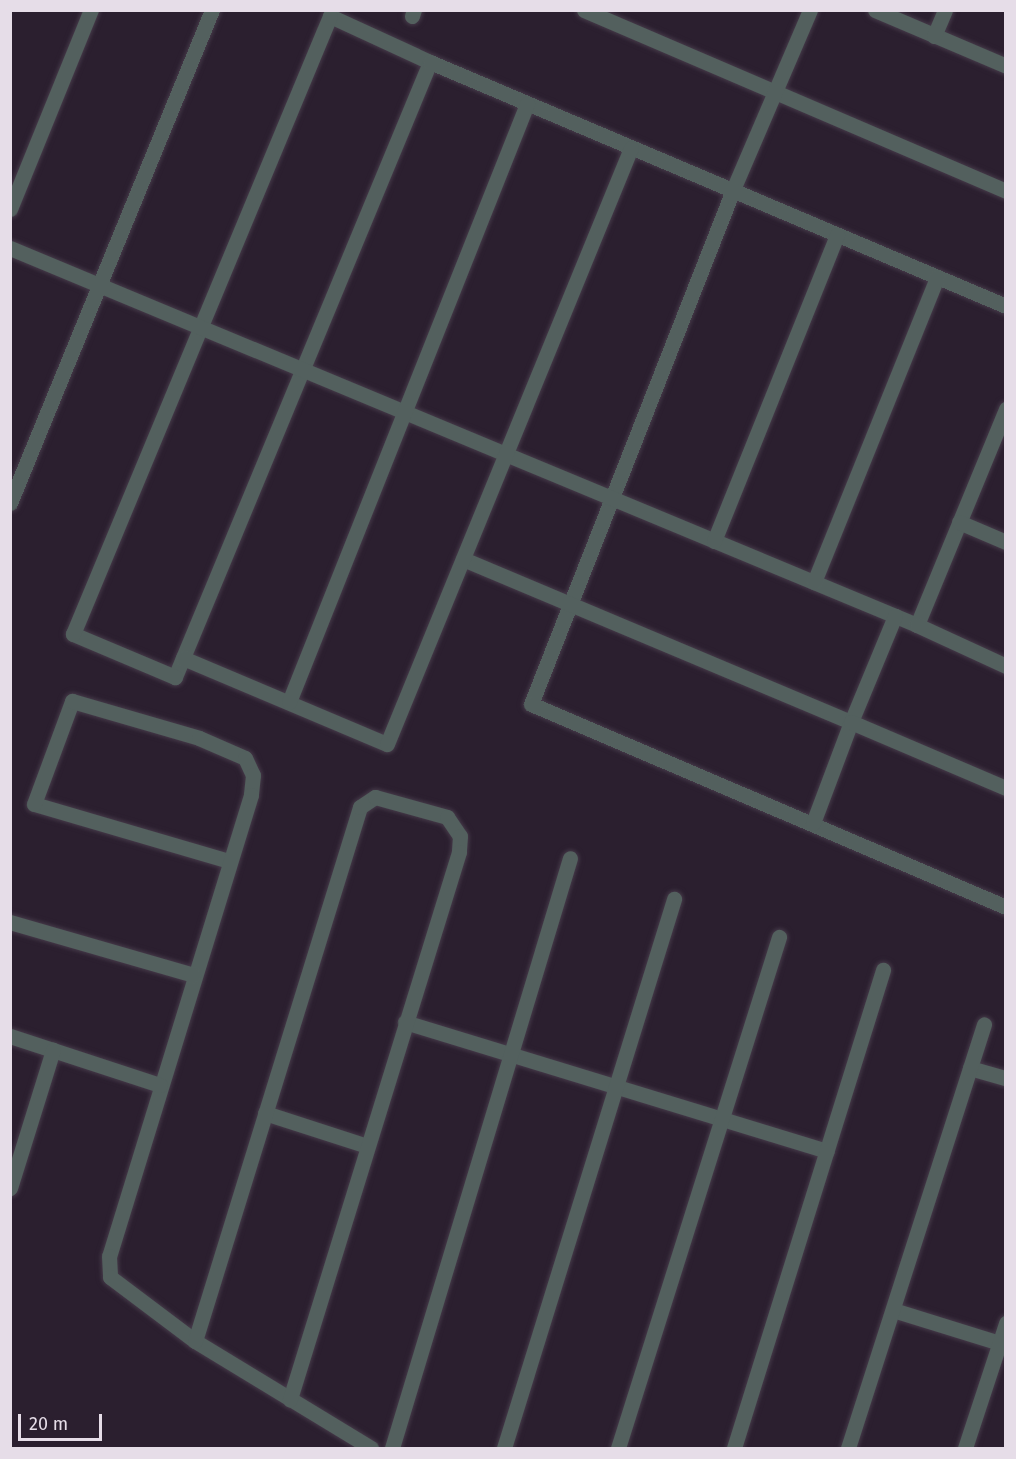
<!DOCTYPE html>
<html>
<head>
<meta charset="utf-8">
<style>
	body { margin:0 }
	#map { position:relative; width:1016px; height:1459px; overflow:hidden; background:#2b1f2f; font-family:"Fira Sans",sans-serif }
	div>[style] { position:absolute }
	.roads { filter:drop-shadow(0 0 2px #453a49) drop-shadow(0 0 2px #453a49) }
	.minor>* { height:15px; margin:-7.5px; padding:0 7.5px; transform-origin:7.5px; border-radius:7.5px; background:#53605e }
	span { translate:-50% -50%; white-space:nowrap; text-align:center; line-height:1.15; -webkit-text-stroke:5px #2b1f2f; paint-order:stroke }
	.frame { position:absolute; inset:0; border:12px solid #e6dde8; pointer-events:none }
	.scale { position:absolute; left:18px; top:1414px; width:84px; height:27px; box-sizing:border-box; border:3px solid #e6dde8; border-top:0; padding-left:8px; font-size:18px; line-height:21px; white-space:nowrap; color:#e6dde8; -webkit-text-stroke:4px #2b1f2f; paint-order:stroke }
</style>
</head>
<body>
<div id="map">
	<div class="roads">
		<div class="minor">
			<i style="left:584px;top:10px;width:459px;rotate:23.2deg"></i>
			<i style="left:810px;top:10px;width:196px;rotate:113.2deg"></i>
			<i style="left:733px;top:190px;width:552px;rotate:111.45deg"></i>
			<i style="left:531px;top:704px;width:517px;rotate:23.14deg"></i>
			<i style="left:875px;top:10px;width:142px;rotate:23.1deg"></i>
			<i style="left:330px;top:16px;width:110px;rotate:24.7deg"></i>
			<i style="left:430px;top:62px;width:666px;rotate:112.52deg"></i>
			<i style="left:175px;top:677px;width:111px;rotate:-157.1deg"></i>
			<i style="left:73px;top:634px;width:669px;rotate:-67.42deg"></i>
			<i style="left:412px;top:16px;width:6px;rotate:-72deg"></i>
			<i style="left:934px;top:36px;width:28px;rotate:-67deg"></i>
			<i style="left:430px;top:62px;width:626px;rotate:22.96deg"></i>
			<i style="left:10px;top:209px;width:215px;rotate:-67.9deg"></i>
			<i style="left:10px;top:248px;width:982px;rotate:22.57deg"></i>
			<i style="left:917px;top:625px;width:234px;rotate:-67.6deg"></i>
			<i style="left:10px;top:503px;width:533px;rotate:-67.72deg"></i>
			<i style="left:959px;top:522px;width:51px;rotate:23.1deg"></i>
			<i style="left:714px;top:541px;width:330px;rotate:-68.1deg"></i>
			<i style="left:463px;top:559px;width:421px;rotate:22.8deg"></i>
			<i style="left:851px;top:722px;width:115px;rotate:-67.5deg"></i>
			<i style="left:814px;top:582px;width:329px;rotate:-68deg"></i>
			<i style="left:917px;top:625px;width:98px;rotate:24.7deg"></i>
			<i style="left:183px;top:658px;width:221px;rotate:22.9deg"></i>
			<i style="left:387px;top:744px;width:644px;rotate:-67.74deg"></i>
			<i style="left:289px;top:702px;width:644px;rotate:-68.3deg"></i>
			<i style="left:813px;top:823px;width:108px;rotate:-69.4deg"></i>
			<i style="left:851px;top:722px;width:168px;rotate:23.1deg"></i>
			<i style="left:229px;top:861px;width:203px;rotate:-163.7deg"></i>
			<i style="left:34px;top:804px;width:110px;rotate:-69.7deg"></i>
			<i style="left:72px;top:701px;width:132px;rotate:16.2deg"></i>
			<i style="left:199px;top:738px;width:50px;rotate:23.5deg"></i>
			<i style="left:245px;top:758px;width:19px;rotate:65deg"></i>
			<i style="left:253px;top:775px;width:20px;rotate:96deg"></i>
			<i style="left:251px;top:795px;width:482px;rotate:107.1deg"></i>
			<i style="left:109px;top:1256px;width:21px;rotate:87deg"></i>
			<i style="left:110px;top:1277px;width:106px;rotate:37deg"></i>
			<i style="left:195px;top:1341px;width:206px;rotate:31.3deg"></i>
			<i style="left:10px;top:922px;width:191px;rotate:16.1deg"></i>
			<i style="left:405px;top:1022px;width:441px;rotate:17deg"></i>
			<i style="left:10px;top:1036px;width:158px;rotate:18.1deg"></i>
			<i style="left:970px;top:1068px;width:37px;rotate:16deg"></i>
			<i style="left:265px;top:1113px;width:107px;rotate:17.9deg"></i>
			<i style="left:10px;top:1188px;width:145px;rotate:-72.7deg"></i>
			<i style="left:893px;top:1310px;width:118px;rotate:17.2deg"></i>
			<i style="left:195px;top:1341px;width:559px;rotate:-72.83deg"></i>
			<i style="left:360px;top:807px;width:18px;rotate:-34deg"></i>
			<i style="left:375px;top:797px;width:75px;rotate:15.5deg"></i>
			<i style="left:447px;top:817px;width:23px;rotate:56deg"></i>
			<i style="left:460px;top:836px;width:16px;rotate:94deg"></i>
			<i style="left:459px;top:852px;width:573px;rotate:107.17deg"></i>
			<i style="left:392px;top:1448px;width:616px;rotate:-73.21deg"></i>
			<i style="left:504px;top:1448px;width:575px;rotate:-72.79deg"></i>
			<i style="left:618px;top:1448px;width:536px;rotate:-72.51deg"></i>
			<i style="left:734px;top:1448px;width:501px;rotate:-72.69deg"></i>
			<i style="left:848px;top:1448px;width:445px;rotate:-72.2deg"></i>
			<i style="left:965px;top:1448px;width:132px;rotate:-71.8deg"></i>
		</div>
	</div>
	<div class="frame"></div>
	<div class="scale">20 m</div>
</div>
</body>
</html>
